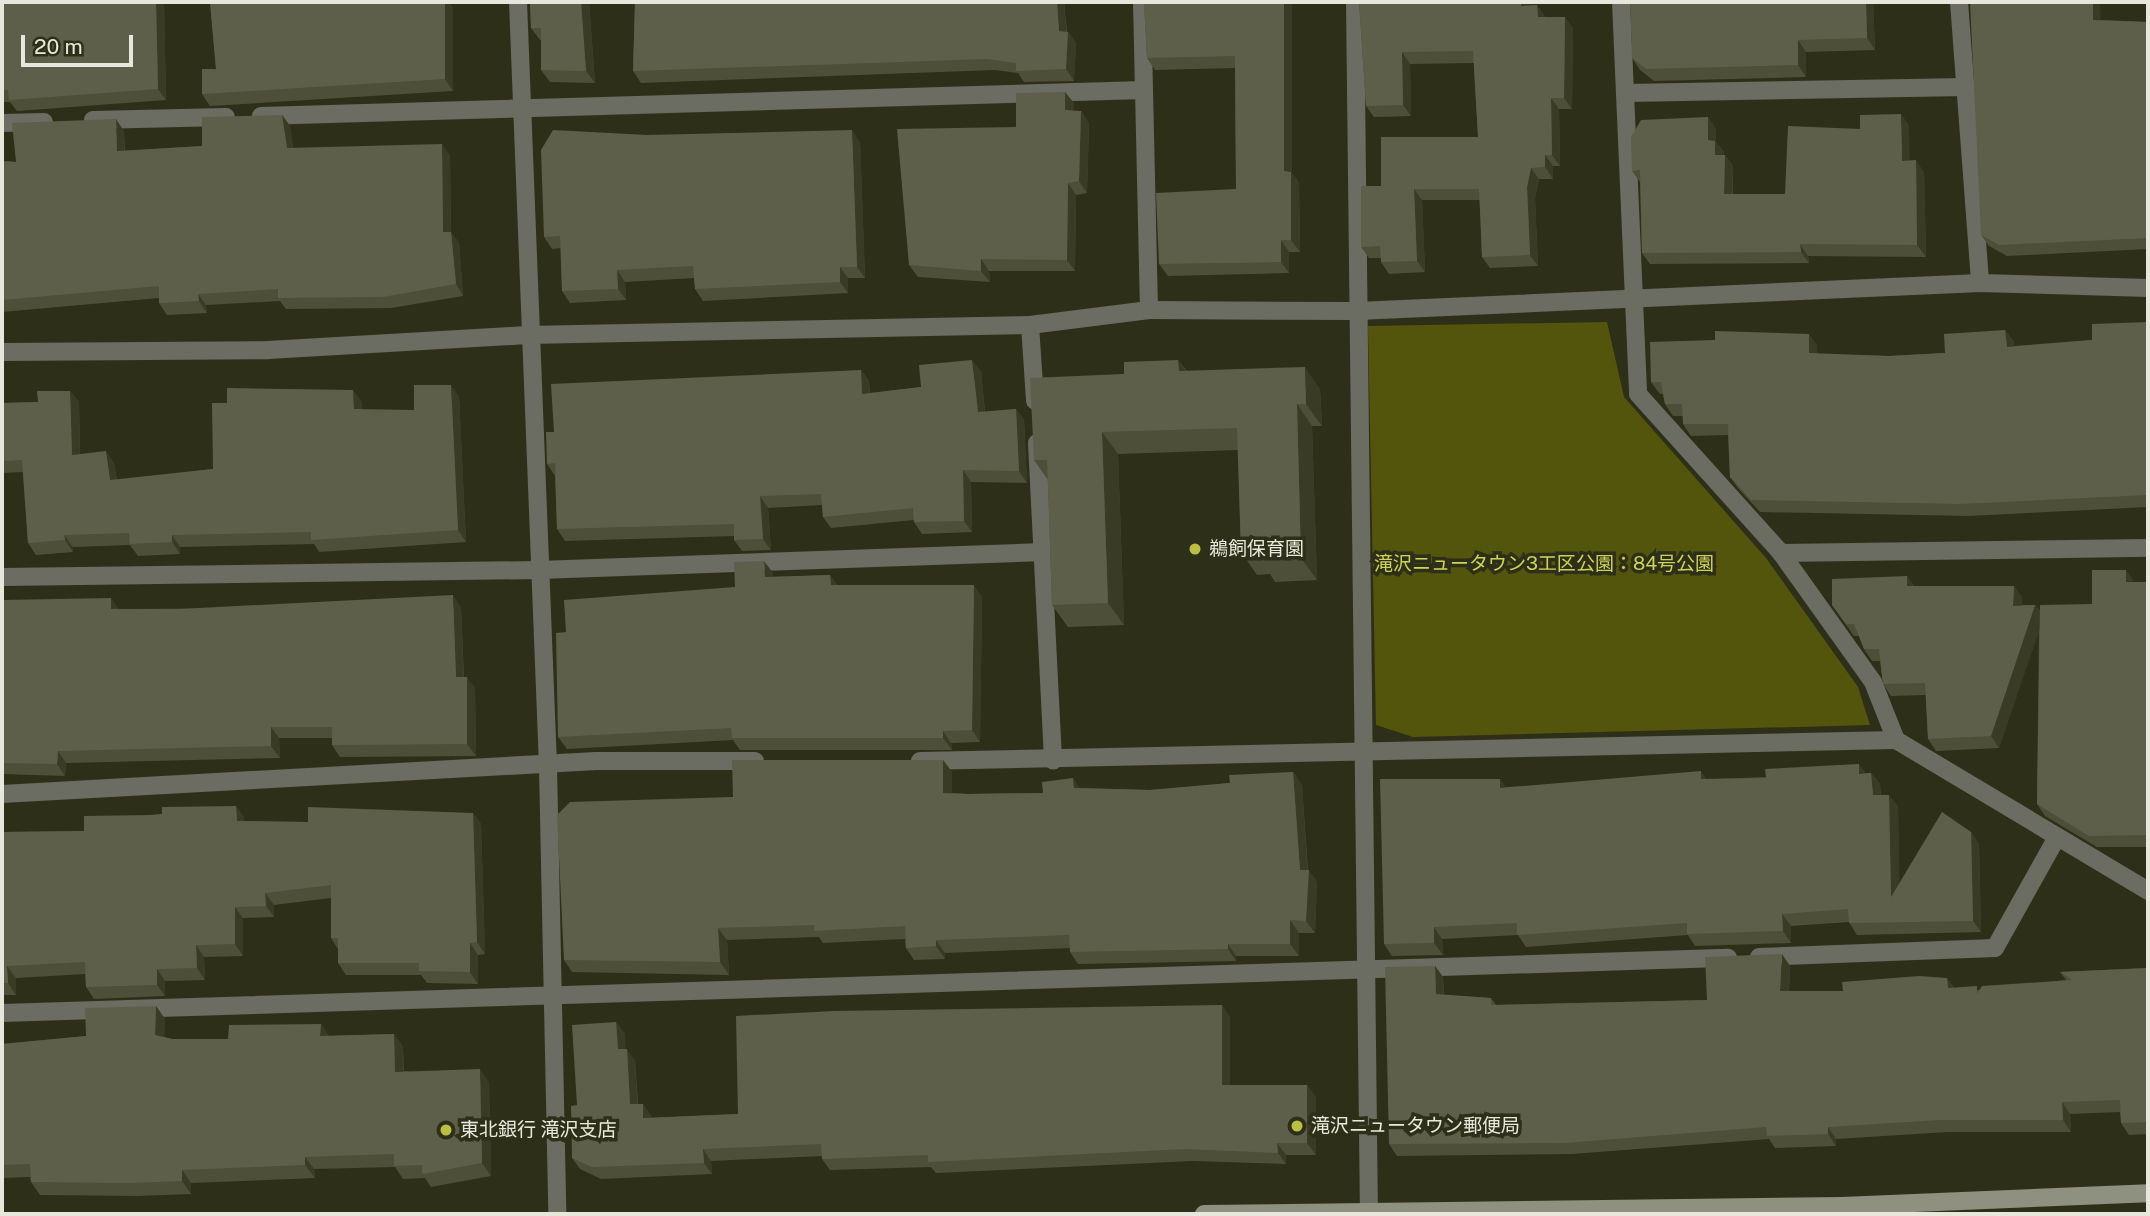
<!DOCTYPE html>
<html>
<head>
<meta charset="utf-8">
<style>
	body { margin:0 }
	#map { position:relative; width:2150px; height:1216px; overflow:hidden; background:#2e2f19; font-family:"Public Sans","Noto Sans JP",sans-serif }
	div>[style] { position:absolute }
	.green>* { inset:0; background:#53550d }
	.street>* { height:18px; margin:-9px; padding:0 9px; transform-origin:9px; border-radius:9px; background:#6c6d62 }
	.secondary>* { height:18px; margin:-9px; padding:0 9px; transform-origin:9px; border-radius:9px; background:#8f9180 }
	.wall>* { inset:0; background:#4e4f39 }
	.shaded-wall>* { inset:0; background:#3a3b25 }
	.building>* { inset:0; background:#5e5f4b }
	.dots>* { width:19px; height:19px; translate:-50% -50%; box-sizing:border-box; border:4px solid #2e2f19; border-radius:50% }
	span { translate:-50% -50%; white-space:nowrap; text-align:center; line-height:1.15; -webkit-text-stroke:7px #2e2f19; paint-order:stroke }
	.poi-label { font-size:19px; color:#e7e8db }
	.left { translate:0 -50%; text-align:left }
	.park-label { font-size:19px; color:#ced357 }
	.frame { position:absolute; inset:0; border:4px solid #e7e8db; pointer-events:none }
	.scale { position:absolute; left:21px; top:35px; width:112px; height:32px; box-sizing:border-box; border:4px solid #e7e8db; border-top:0; padding-left:9px; font-size:21px; line-height:24px; white-space:nowrap; color:#e7e8db; -webkit-text-stroke:5px #2e2f19; paint-order:stroke }
</style>
</head>
<body>
<div id="map">
	<div class="green">
		<i style="clip-path:polygon(1607px 322px,1624px 397px,1766px 558px,1858px 687px,1870px 725px,1413px 737px,1376px 725px,1368px 326px)"></i>
	</div>
	<div class="street">
		<i style="left:518px;top:2px;width:766px;rotate:87.75deg"></i>
		<i style="left:548px;top:767px;width:447px;rotate:88.8deg"></i>
		<i style="left:1142px;top:2px;width:308px;rotate:88.7deg"></i>
		<i style="left:1355px;top:2px;width:1212px;rotate:89.34deg"></i>
		<i style="left:1621px;top:2px;width:392px;rotate:87.5deg"></i>
		<i style="left:1638px;top:394px;width:214px;rotate:48deg"></i>
		<i style="left:1781px;top:553px;width:158px;rotate:54.5deg"></i>
		<i style="left:1873px;top:682px;width:62px;rotate:68.4deg"></i>
		<i style="left:1959px;top:2px;width:282px;rotate:85.7deg"></i>
		<i style="left:1626px;top:93px;width:340px;rotate:-1deg"></i>
		<i style="left:261px;top:116px;width:883px;rotate:-1.69deg"></i>
		<i style="left:93px;top:120px;width:133px;rotate:-1.3deg"></i>
		<i style="left:2px;top:123px;width:42px;rotate:-1.4deg"></i>
		<i style="left:1030px;top:325px;width:76px;rotate:86.2deg"></i>
		<i style="left:2px;top:352px;width:266px;rotate:-0.4deg"></i>
		<i style="left:268px;top:350px;width:259px;rotate:-3.3deg"></i>
		<i style="left:527px;top:335px;width:503px;rotate:-1.14deg"></i>
		<i style="left:1030px;top:325px;width:120px;rotate:-7.2deg"></i>
		<i style="left:1149px;top:310px;width:208px;rotate:0.3deg"></i>
		<i style="left:1357px;top:311px;width:624px;rotate:-2.57deg"></i>
		<i style="left:1980px;top:283px;width:168px;rotate:1.7deg"></i>
		<i style="left:1037px;top:443px;width:318px;rotate:87.1deg"></i>
		<i style="left:1781px;top:553px;width:367px;rotate:-0.8deg"></i>
		<i style="left:2px;top:577px;width:537px;rotate:-0.75deg"></i>
		<i style="left:539px;top:570px;width:505px;rotate:-2.04deg"></i>
		<i style="left:920px;top:761px;width:976px;rotate:-1.23deg"></i>
		<i style="left:1896px;top:740px;width:294px;rotate:30.9deg"></i>
		<i style="left:2px;top:794px;width:595px;rotate:-3.18deg"></i>
		<i style="left:596px;top:761px;width:159px"></i>
		<i style="left:1759px;top:957px;width:236px;rotate:-2.2deg"></i>
		<i style="left:1995px;top:948px;width:125px;rotate:-60.8deg"></i>
		<i style="left:2px;top:1013px;width:1727px;rotate:-1.83deg"></i>
	</div>
	<div class="secondary">
		<i style="left:1204px;top:1214px;width:638px;rotate:-0.72deg"></i>
		<i style="left:1842px;top:1206px;width:306px;rotate:-2.4deg"></i>
	</div>
	<div class="wall">
		<i style="clip-path:polygon(2px 2px,164px 2px,166px 100px,17px 111px,10px 102px,2px 102px)"></i>
		<i style="clip-path:polygon(210px 2px,449px 2px,453px 8px,453px 91px,210px 106px,202px 94px,216px 69px)"></i>
		<i style="clip-path:polygon(530px 2px,589px 2px,595px 83px,550px 82px,541px 70px,541px 40px,540px 40px,531px 28px)"></i>
		<i style="clip-path:polygon(635px 2px,1064px 2px,1067px 32px,1068px 32px,1076px 43px,1074px 81px,1024px 82px,1018px 73px,995px 70px,641px 83px,633px 71px)"></i>
		<i style="clip-path:polygon(1144px 2px,1292px 2px,1292px 173px,1299px 183px,1300px 252px,1289px 252px,1289px 273px,1168px 276px,1159px 264px,1236px 189px,1235px 68px,1155px 70px,1147px 58px)"></i>
		<i style="clip-path:polygon(1359px 2px,1529px 3px,1529px 5px,1537px 5px,1545px 17px,1573px 28px,1572px 109px,1559px 109px,1560px 166px,1553px 166px,1553px 179px,1539px 179px,1535px 198px,1538px 266px,1490px 268px,1482px 257px,1480px 200px,1422px 200px,1425px 272px,1389px 274px,1381px 262px,1381px 258px,1369px 258px,1361px 247px,1381px 186px,1478px 137px,1474px 63px,1410px 64px,1411px 116px,1374px 117px,1366px 106px)"></i>
		<i style="clip-path:polygon(1873px 2px,1875px 50px,1806px 52px,1806px 77px,1654px 81px,1640px 70px,1632px 58px)"></i>
		<i style="clip-path:polygon(2100px 2px,2100px 20px,2148px 22px,2148px 249px,2007px 256px,1989px 246px,1981px 235px)"></i>
		<i style="clip-path:polygon(1074px 103px,1073px 111px,1081px 111px,1089px 123px,1087px 193px,1076px 195px,1075px 271px,989px 271px,990px 282px,918px 277px,909px 265px,1016px 127px)"></i>
		<i style="clip-path:polygon(282px 115px,290px 126px,293px 148px,450px 155px,451px 232px,459px 243px,463px 296px,391px 308px,286px 309px,280px 301px,206px 305px,207px 313px,167px 315px,159px 303px,159px 298px,2px 312px,2px 161px,16px 162px,124px 131px,125px 151px,202px 146px)"></i>
		<i style="clip-path:polygon(1708px 117px,1716px 129px,1716px 142px,1724px 152px,1723px 155px,1725px 155px,1733px 166px,1733px 194px,1785px 194px,1860px 129px,1909px 125px,1909px 161px,1924px 172px,1926px 257px,1808px 256px,1809px 263px,1650px 264px,1642px 253px,1640px 182px,1632px 171px)"></i>
		<i style="clip-path:polygon(647px 135px,860px 142px,865px 278px,848px 278px,848px 293px,703px 301px,695px 289px,694px 278px,625px 282px,626px 300px,570px 303px,562px 291px,561px 248px,552px 249px,544px 237px)"></i>
		<i style="clip-path:polygon(2148px 322px,2148px 507px,1968px 516px,1760px 512px,1738px 488px,1730px 477px,1728px 435px,1691px 436px,1683px 424px,1683px 416px,1673px 416px,1665px 404px,1663px 394px,1660px 394px,1651px 382px,1715px 340px,1817px 345px,1817px 354px,1889px 356px,1945px 353px,2005px 330px,2014px 342px,2014px 346px,2092px 340px)"></i>
		<i style="clip-path:polygon(1178px 360px,1187px 371px,1320px 389px,1322px 426px,1312px 426px,1317px 580px,1275px 582px,1270px 574px,1257px 575px,1241px 552px,1238px 450px,1118px 454px,1124px 625px,1068px 627px,1052px 605px,1048px 480px,1034px 460px,1124px 374px)"></i>
		<i style="clip-path:polygon(861px 370px,869px 381px,870px 393px,921px 387px,981px 371px,985px 412px,1016px 409px,1024px 420px,1027px 483px,971px 482px,972px 532px,922px 534px,914px 522px,914px 520px,831px 528px,823px 517px,822px 505px,768px 508px,771px 550px,742px 551px,734px 540px,734px 536px,565px 541px,557px 529px,555px 476px,547px 464px,554px 432px)"></i>
		<i style="clip-path:polygon(70px 391px,79px 402px,80px 454px,114px 463px,117px 480px,213px 469px,362px 402px,362px 410px,414px 410px,459px 396px,466px 542px,319px 552px,314px 544px,180px 547px,180px 554px,138px 556px,130px 545px,73px 547px,73px 552px,36px 555px,28px 543px,23px 472px,2px 473px,2px 403px,38px 402px)"></i>
		<i style="clip-path:polygon(773px 573px,773px 577px,830px 575px,837px 585px,982px 597px,980px 742px,951px 743px,952px 750px,740px 750px,733px 740px,567px 749px,558px 737px,566px 632px,735px 587px)"></i>
		<i style="clip-path:polygon(1907px 576px,1914px 586px,2014px 586px,2022px 598px,2022px 605px,2035px 605px,2040px 611px,2092px 604px,2134px 582px,2148px 582px,2148px 847px,2097px 847px,2045px 816px,2037px 804px,2039px 629px,1999px 748px,1936px 751px,1928px 739px,1926px 695px,1891px 696px,1883px 684px,1880px 661px,1872px 661px,1864px 649px,1859px 636px,1854px 636px,1832px 605px)"></i>
		<i style="clip-path:polygon(2px 600px,119px 609px,461px 607px,464px 677px,475px 688px,476px 756px,340px 757px,332px 745px,332px 738px,279px 738px,280px 758px,66px 763px,65px 776px,2px 774px)"></i>
		<i style="clip-path:polygon(943px 760px,952px 772px,952px 793px,968px 794px,1043px 793px,1080px 788px,1150px 790px,1230px 783px,1293px 772px,1302px 785px,1308px 870px,1317px 882px,1315px 933px,1299px 933px,1299px 956px,1236px 956px,1236px 961px,1078px 964px,1070px 952px,1070px 948px,945px 953px,945px 959px,914px 960px,906px 948px,905px 939px,823px 943px,819px 937px,727px 940px,729px 975px,572px 972px,564px 960px,733px 797px)"></i>
		<i style="clip-path:polygon(1871px 773px,1880px 784px,1881px 795px,1898px 806px,1899px 884px,1971px 832px,1979px 844px,1981px 932px,1857px 935px,1849px 922px,1791px 926px,1791px 943px,1695px 946px,1688px 935px,1526px 947px,1518px 935px,1442px 939px,1443px 955px,1392px 956px,1384px 944px,1506px 787px)"></i>
		<i style="clip-path:polygon(236px 806px,244px 818px,244px 821px,308px 822px,473px 813px,481px 824px,485px 954px,478px 955px,478px 984px,427px 983px,421px 975px,346px 975px,338px 963px,338px 949px,331px 938px,331px 898px,274px 905px,274px 917px,243px 918px,243px 956px,204px 957px,205px 980px,165px 981px,165px 996px,94px 999px,86px 987px,85px 974px,16px 978px,16px 995px,2px 995px,2px 832px,84px 831px,152px 815px)"></i>
		<i style="clip-path:polygon(1435px 966px,1443px 977px,1444px 995px,1491px 998px,1496px 1005px,1707px 1000px,1790px 966px,1789px 991px,1843px 991px,1947px 978px,1954px 988px,1979px 990px,2066px 980px,2060px 972px,2148px 968px,2148px 1134px,2129px 1135px,2121px 1123px,2120px 1112px,2070px 1114px,2071px 1132px,1948px 1132px,1836px 1139px,1836px 1146px,1775px 1148px,1769px 1139px,1572px 1154px,1397px 1156px,1389px 1144px)"></i>
		<i style="clip-path:polygon(1222px 1005px,1230px 1017px,1230px 1085px,1307px 1085px,1316px 1097px,1316px 1155px,1286px 1155px,1286px 1164px,1193px 1161px,936px 1173px,931px 1167px,830px 1170px,822px 1159px,822px 1156px,711px 1161px,712px 1174px,601px 1179px,580px 1169px,572px 1158px,577px 1105px,616px 1022px,625px 1034px,625px 1049px,635px 1060px,638px 1104px,643px 1104px,651px 1116px,651px 1118px,738px 1114px)"></i>
		<i style="clip-path:polygon(156px 1006px,165px 1019px,164px 1037px,172px 1039px,228px 1039px,321px 1024px,329px 1036px,394px 1034px,403px 1047px,404px 1071px,489px 1082px,491px 1176px,431px 1187px,425px 1178px,403px 1179px,395px 1167px,314px 1169px,315px 1178px,191px 1183px,191px 1194px,138px 1196px,40px 1195px,31px 1182px,30px 1177px,2px 1178px,2px 1044px,86px 1036px)"></i>
	</div>
	<div class="shaded-wall">
		<i style="clip-path:polygon(156px 2px,164px 2px,166px 100px,158px 89px)"></i>
		<i style="clip-path:polygon(445px 2px,449px 2px,453px 8px,453px 91px,445px 79px)"></i>
		<i style="clip-path:polygon(581px 2px,589px 2px,595px 83px,586px 71px)"></i>
		<i style="clip-path:polygon(1057px 2px,1064px 2px,1067px 42px,1068px 32px,1076px 43px,1074px 81px,1066px 69px,1059px 31px)"></i>
		<i style="clip-path:polygon(1284px 2px,1292px 2px,1292px 173px,1299px 183px,1300px 252px,1291px 240px,1284px 171px)"></i>
		<i style="clip-path:polygon(1521px 2px,1528px 2px,1529px 3px,1529px 17px,1521px 6px)"></i>
		<i style="clip-path:polygon(1866px 2px,1873px 2px,1875px 50px,1867px 38px)"></i>
		<i style="clip-path:polygon(2093px 2px,2100px 2px,2101px 31px,2093px 20px)"></i>
		<i style="clip-path:polygon(1537px 5px,1545px 16px,1545px 29px,1538px 17px)"></i>
		<i style="clip-path:polygon(1565px 17px,1573px 28px,1572px 109px,1564px 98px)"></i>
		<i style="clip-path:polygon(1798px 40px,1806px 52px,1806px 77px,1798px 65px)"></i>
		<i style="clip-path:polygon(1402px 52px,1410px 64px,1411px 116px,1403px 105px)"></i>
		<i style="clip-path:polygon(1065px 92px,1074px 103px,1073px 122px,1065px 110px)"></i>
		<i style="clip-path:polygon(1551px 98px,1559px 109px,1560px 166px,1552px 155px)"></i>
		<i style="clip-path:polygon(1081px 111px,1089px 123px,1087px 193px,1079px 181px)"></i>
		<i style="clip-path:polygon(1901px 114px,1909px 125px,1910px 173px,1902px 161px)"></i>
		<i style="clip-path:polygon(282px 115px,290px 126px,295px 159px,287px 148px)"></i>
		<i style="clip-path:polygon(1708px 117px,1716px 129px,1716px 142px,1724px 152px,1723px 167px,1715px 155px,1708px 140px)"></i>
		<i style="clip-path:polygon(116px 119px,124px 131px,125px 163px,117px 151px)"></i>
		<i style="clip-path:polygon(852px 130px,860px 142px,865px 278px,857px 267px)"></i>
		<i style="clip-path:polygon(442px 144px,450px 155px,451px 244px,443px 232px)"></i>
		<i style="clip-path:polygon(1545px 155px,1553px 166px,1553px 179px,1545px 167px)"></i>
		<i style="clip-path:polygon(1725px 155px,1733px 166px,1732px 206px,1724px 194px)"></i>
		<i style="clip-path:polygon(1916px 160px,1924px 172px,1926px 257px,1917px 245px)"></i>
		<i style="clip-path:polygon(1531px 168px,1539px 179px,1535px 198px,1538px 266px,1530px 255px,1527px 187px)"></i>
		<i style="clip-path:polygon(1068px 183px,1076px 195px,1075px 271px,1067px 260px)"></i>
		<i style="clip-path:polygon(1414px 189px,1422px 200px,1425px 272px,1417px 261px)"></i>
		<i style="clip-path:polygon(451px 232px,459px 243px,463px 296px,456px 284px)"></i>
		<i style="clip-path:polygon(1281px 240px,1289px 252px,1289px 273px,1281px 262px)"></i>
		<i style="clip-path:polygon(1800px 244px,1808px 256px,1809px 263px,1801px 252px)"></i>
		<i style="clip-path:polygon(981px 259px,989px 271px,990px 282px,981px 271px)"></i>
		<i style="clip-path:polygon(840px 267px,848px 278px,848px 293px,840px 282px)"></i>
		<i style="clip-path:polygon(617px 270px,625px 282px,626px 300px,618px 289px)"></i>
		<i style="clip-path:polygon(198px 294px,206px 305px,207px 313px,199px 301px)"></i>
		<i style="clip-path:polygon(2005px 330px,2014px 342px,2015px 359px,2007px 347px)"></i>
		<i style="clip-path:polygon(1809px 334px,1817px 345px,1818px 365px,1809px 353px)"></i>
		<i style="clip-path:polygon(972px 360px,981px 371px,986px 424px,978px 412px)"></i>
		<i style="clip-path:polygon(1178px 360px,1194px 382px,1179px 371px)"></i>
		<i style="clip-path:polygon(1305px 367px,1320px 389px,1322px 426px,1306px 404px)"></i>
		<i style="clip-path:polygon(861px 370px,869px 381px,870px 406px,862px 394px)"></i>
		<i style="clip-path:polygon(451px 385px,459px 396px,466px 542px,458px 530px)"></i>
		<i style="clip-path:polygon(353px 390px,362px 402px,362px 421px,354px 409px)"></i>
		<i style="clip-path:polygon(70px 391px,79px 402px,80px 467px,72px 455px)"></i>
		<i style="clip-path:polygon(1297px 404px,1312px 426px,1317px 580px,1301px 558px)"></i>
		<i style="clip-path:polygon(1016px 409px,1024px 420px,1027px 483px,1019px 471px)"></i>
		<i style="clip-path:polygon(1102px 432px,1118px 454px,1124px 625px,1108px 603px)"></i>
		<i style="clip-path:polygon(106px 451px,114px 463px,119px 492px,110px 480px)"></i>
		<i style="clip-path:polygon(963px 470px,971px 482px,972px 532px,964px 521px)"></i>
		<i style="clip-path:polygon(760px 496px,768px 508px,771px 550px,763px 539px)"></i>
		<i style="clip-path:polygon(64px 535px,73px 547px,73px 552px,65px 540px)"></i>
		<i style="clip-path:polygon(172px 535px,180px 547px,180px 554px,172px 542px)"></i>
		<i style="clip-path:polygon(764px 561px,773px 573px,774px 589px,765px 577px)"></i>
		<i style="clip-path:polygon(2126px 570px,2134px 581px,2126px 582px)"></i>
		<i style="clip-path:polygon(830px 575px,838px 587px,831px 585px)"></i>
		<i style="clip-path:polygon(1907px 576px,1915px 587px,1907px 586px)"></i>
		<i style="clip-path:polygon(974px 585px,982px 597px,980px 742px,972px 730px)"></i>
		<i style="clip-path:polygon(2014px 586px,2022px 598px,2022px 617px,2013px 606px)"></i>
		<i style="clip-path:polygon(453px 595px,461px 607px,464px 688px,456px 677px)"></i>
		<i style="clip-path:polygon(111px 598px,119px 609px,111px 609px)"></i>
		<i style="clip-path:polygon(2035px 605px,2044px 617px,1999px 748px,1991px 736px)"></i>
		<i style="clip-path:polygon(467px 677px,475px 688px,476px 756px,467px 744px)"></i>
		<i style="clip-path:polygon(271px 727px,279px 738px,280px 758px,271px 746px)"></i>
		<i style="clip-path:polygon(943px 731px,951px 743px,952px 750px,943px 738px)"></i>
		<i style="clip-path:polygon(58px 751px,66px 763px,65px 776px,57px 764px)"></i>
		<i style="clip-path:polygon(943px 760px,952px 772px,952px 805px,943px 793px)"></i>
		<i style="clip-path:polygon(1859px 764px,1868px 776px,1859px 774px)"></i>
		<i style="clip-path:polygon(1701px 771px,1709px 783px,1701px 779px)"></i>
		<i style="clip-path:polygon(1293px 772px,1302px 785px,1308px 878px,1309px 870px,1317px 882px,1315px 933px,1306px 921px,1300px 870px)"></i>
		<i style="clip-path:polygon(1871px 773px,1880px 784px,1882px 807px,1873px 795px)"></i>
		<i style="clip-path:polygon(1073px 778px,1082px 791px,1074px 788px)"></i>
		<i style="clip-path:polygon(1500px 779px,1508px 790px,1500px 788px)"></i>
		<i style="clip-path:polygon(1889px 795px,1898px 806px,1900px 909px,1891px 897px)"></i>
		<i style="clip-path:polygon(236px 806px,244px 818px,245px 833px,237px 821px)"></i>
		<i style="clip-path:polygon(473px 813px,481px 824px,485px 954px,477px 942px)"></i>
		<i style="clip-path:polygon(1971px 832px,1979px 844px,1981px 932px,1973px 921px)"></i>
		<i style="clip-path:polygon(265px 893px,274px 905px,274px 917px,266px 906px)"></i>
		<i style="clip-path:polygon(235px 907px,243px 918px,243px 956px,235px 944px)"></i>
		<i style="clip-path:polygon(1782px 914px,1791px 926px,1791px 943px,1783px 931px)"></i>
		<i style="clip-path:polygon(1290px 920px,1299px 933px,1299px 956px,1290px 944px)"></i>
		<i style="clip-path:polygon(1434px 927px,1442px 939px,1443px 955px,1434px 943px)"></i>
		<i style="clip-path:polygon(718px 928px,727px 940px,729px 975px,720px 962px)"></i>
		<i style="clip-path:polygon(936px 940px,945px 953px,945px 959px,936px 946px)"></i>
		<i style="clip-path:polygon(470px 943px,478px 955px,478px 984px,470px 972px)"></i>
		<i style="clip-path:polygon(1228px 944px,1236px 956px,1236px 961px,1228px 949px)"></i>
		<i style="clip-path:polygon(196px 945px,204px 957px,205px 980px,197px 968px)"></i>
		<i style="clip-path:polygon(1782px 954px,1790px 966px,1788px 1003px,1780px 991px)"></i>
		<i style="clip-path:polygon(7px 966px,16px 978px,16px 995px,8px 983px)"></i>
		<i style="clip-path:polygon(1435px 966px,1443px 977px,1444px 1006px,1436px 994px)"></i>
		<i style="clip-path:polygon(157px 969px,165px 981px,165px 996px,157px 985px)"></i>
		<i style="clip-path:polygon(1947px 978px,1955px 990px,1948px 988px)"></i>
		<i style="clip-path:polygon(1222px 1005px,1230px 1017px,1230px 1096px,1222px 1085px)"></i>
		<i style="clip-path:polygon(156px 1006px,165px 1019px,164px 1048px,155px 1035px)"></i>
		<i style="clip-path:polygon(616px 1022px,625px 1034px,626px 1061px,618px 1049px)"></i>
		<i style="clip-path:polygon(321px 1024px,330px 1037px,320px 1036px)"></i>
		<i style="clip-path:polygon(394px 1034px,403px 1047px,404px 1085px,395px 1072px)"></i>
		<i style="clip-path:polygon(627px 1049px,635px 1060px,638px 1116px,630px 1104px)"></i>
		<i style="clip-path:polygon(480px 1069px,489px 1082px,491px 1176px,482px 1163px)"></i>
		<i style="clip-path:polygon(1307px 1085px,1316px 1097px,1316px 1155px,1307px 1143px)"></i>
		<i style="clip-path:polygon(2062px 1102px,2070px 1114px,2071px 1132px,2063px 1120px)"></i>
		<i style="clip-path:polygon(643px 1104px,651px 1116px,651px 1130px,643px 1118px)"></i>
		<i style="clip-path:polygon(1828px 1127px,1836px 1139px,1836px 1146px,1828px 1134px)"></i>
		<i style="clip-path:polygon(1277px 1143px,1286px 1155px,1286px 1164px,1278px 1153px)"></i>
		<i style="clip-path:polygon(703px 1149px,711px 1161px,712px 1174px,704px 1163px)"></i>
		<i style="clip-path:polygon(305px 1157px,314px 1169px,315px 1178px,305px 1165px)"></i>
		<i style="clip-path:polygon(182px 1170px,191px 1183px,191px 1194px,182px 1181px)"></i>
	</div>
	<div class="building">
		<i style="clip-path:polygon(2px 2px,156px 2px,158px 89px,9px 100px,8px 90px,2px 90px)"></i>
		<i style="clip-path:polygon(210px 2px,445px 2px,445px 79px,202px 94px,202px 69px,216px 69px)"></i>
		<i style="clip-path:polygon(530px 2px,581px 2px,586px 71px,541px 70px,541px 28px,531px 28px)"></i>
		<i style="clip-path:polygon(635px 2px,1057px 2px,1059px 31px,1068px 32px,1066px 69px,1016px 71px,1016px 63px,987px 59px,633px 71px)"></i>
		<i style="clip-path:polygon(1144px 2px,1284px 2px,1284px 171px,1291px 172px,1291px 240px,1281px 240px,1281px 262px,1159px 264px,1156px 193px,1236px 189px,1235px 56px,1147px 58px)"></i>
		<i style="clip-path:polygon(1359px 2px,1521px 2px,1521px 6px,1537px 5px,1538px 17px,1565px 17px,1564px 98px,1551px 98px,1552px 155px,1545px 155px,1545px 167px,1531px 168px,1527px 187px,1530px 255px,1482px 257px,1479px 189px,1414px 189px,1417px 261px,1381px 262px,1380px 246px,1361px 247px,1361px 186px,1381px 186px,1381px 137px,1478px 137px,1473px 51px,1402px 52px,1403px 105px,1366px 106px)"></i>
		<i style="clip-path:polygon(1630px 2px,1866px 2px,1867px 38px,1798px 40px,1798px 65px,1646px 69px,1632px 58px)"></i>
		<i style="clip-path:polygon(1970px 2px,2093px 2px,2093px 20px,2148px 22px,2148px 238px,1999px 245px,1981px 235px)"></i>
		<i style="clip-path:polygon(1065px 92px,1065px 110px,1081px 111px,1079px 181px,1068px 183px,1067px 260px,981px 259px,981px 271px,909px 265px,897px 129px,1016px 127px,1016px 93px)"></i>
		<i style="clip-path:polygon(1901px 114px,1902px 161px,1916px 160px,1917px 245px,1800px 244px,1801px 252px,1642px 253px,1640px 170px,1632px 171px,1631px 137px,1641px 120px,1708px 117px,1708px 140px,1715px 141px,1715px 155px,1725px 155px,1724px 194px,1785px 194px,1788px 126px,1860px 129px,1860px 115px)"></i>
		<i style="clip-path:polygon(282px 115px,287px 148px,442px 144px,443px 232px,451px 232px,456px 284px,383px 297px,278px 298px,278px 289px,198px 294px,199px 301px,159px 303px,159px 286px,2px 300px,2px 161px,16px 162px,12px 123px,116px 119px,117px 151px,202px 146px,202px 117px)"></i>
		<i style="clip-path:polygon(553px 130px,647px 135px,852px 130px,857px 267px,840px 267px,840px 282px,695px 289px,693px 266px,617px 270px,618px 289px,562px 291px,560px 236px,544px 237px,541px 150px)"></i>
		<i style="clip-path:polygon(2148px 322px,2148px 495px,1960px 504px,1751px 500px,1730px 477px,1728px 424px,1683px 424px,1682px 404px,1665px 404px,1661px 382px,1651px 382px,1650px 342px,1715px 340px,1715px 331px,1809px 334px,1809px 353px,1889px 356px,1945px 353px,1944px 334px,2005px 330px,2007px 347px,2092px 340px,2092px 324px)"></i>
		<i style="clip-path:polygon(972px 360px,978px 412px,1016px 409px,1019px 471px,963px 470px,964px 521px,914px 522px,913px 508px,823px 517px,821px 494px,760px 496px,763px 539px,734px 540px,734px 524px,557px 529px,555px 463px,547px 464px,546px 432px,554px 432px,551px 384px,861px 370px,862px 394px,921px 387px,919px 365px)"></i>
		<i style="clip-path:polygon(1178px 360px,1179px 371px,1305px 367px,1306px 404px,1297px 404px,1301px 558px,1259px 559px,1259px 552px,1241px 552px,1237px 428px,1102px 432px,1108px 603px,1052px 605px,1047px 460px,1034px 460px,1030px 378px,1124px 374px,1124px 362px)"></i>
		<i style="clip-path:polygon(414px 385px,451px 385px,458px 530px,311px 540px,311px 532px,172px 535px,172px 542px,130px 544px,129px 533px,64px 535px,65px 540px,28px 543px,22px 460px,2px 461px,2px 403px,38px 402px,37px 391px,70px 391px,72px 455px,106px 451px,110px 480px,213px 469px,212px 403px,227px 403px,227px 388px,353px 390px,354px 409px,414px 410px)"></i>
		<i style="clip-path:polygon(764px 561px,765px 577px,830px 575px,831px 585px,974px 585px,972px 730px,943px 731px,943px 738px,732px 738px,731px 728px,558px 737px,556px 633px,566px 632px,564px 600px,735px 587px,734px 562px)"></i>
		<i style="clip-path:polygon(2092px 570px,2126px 570px,2126px 582px,2148px 582px,2148px 835px,2089px 836px,2037px 804px,2040px 605px,2092px 604px)"></i>
		<i style="clip-path:polygon(1907px 576px,1907px 586px,2014px 586px,2013px 606px,2035px 605px,1991px 736px,1928px 739px,1925px 683px,1883px 684px,1879px 649px,1864px 649px,1854px 624px,1846px 624px,1832px 605px,1832px 579px)"></i>
		<i style="clip-path:polygon(453px 595px,456px 677px,467px 677px,467px 744px,332px 745px,332px 727px,271px 727px,271px 746px,58px 751px,57px 764px,2px 763px,2px 600px,111px 598px,111px 609px,180px 609px)"></i>
		<i style="clip-path:polygon(732px 760px,943px 760px,943px 793px,968px 794px,1043px 793px,1042px 782px,1073px 778px,1074px 788px,1150px 790px,1230px 783px,1229px 775px,1293px 772px,1300px 870px,1309px 870px,1306px 921px,1290px 920px,1290px 944px,1228px 944px,1228px 949px,1070px 952px,1069px 935px,936px 940px,936px 946px,906px 948px,905px 926px,814px 931px,814px 925px,718px 928px,720px 962px,564px 960px,557px 815px,570px 802px,733px 797px)"></i>
		<i style="clip-path:polygon(1859px 764px,1859px 774px,1871px 773px,1873px 795px,1889px 795px,1891px 897px,1942px 812px,1971px 832px,1973px 921px,1849px 923px,1848px 909px,1782px 914px,1783px 931px,1687px 934px,1687px 923px,1517px 935px,1517px 923px,1434px 927px,1434px 943px,1384px 944px,1380px 779px,1500px 779px,1500px 788px,1701px 771px,1701px 779px,1766px 778px,1765px 769px)"></i>
		<i style="clip-path:polygon(236px 806px,237px 821px,308px 822px,308px 807px,473px 813px,477px 942px,470px 943px,470px 972px,419px 971px,419px 963px,338px 963px,338px 938px,331px 938px,331px 885px,265px 893px,266px 906px,235px 907px,235px 944px,196px 945px,197px 968px,157px 969px,157px 985px,86px 987px,85px 962px,7px 966px,8px 983px,2px 983px,2px 832px,84px 831px,84px 816px,152px 815px,162px 814px,162px 807px)"></i>
		<i style="clip-path:polygon(1782px 954px,1780px 991px,1843px 991px,1842px 982px,1919px 976px,1947px 978px,1948px 988px,1977px 986px,1977px 994px,1982px 986px,2072px 980px,2060px 972px,2148px 968px,2148px 1122px,2121px 1123px,2120px 1100px,2062px 1102px,2063px 1120px,1939px 1120px,1828px 1127px,1828px 1134px,1767px 1136px,1766px 1127px,1564px 1143px,1389px 1144px,1385px 967px,1435px 966px,1436px 994px,1491px 998px,1491px 1005px,1707px 1000px,1705px 957px)"></i>
		<i style="clip-path:polygon(1222px 1005px,1222px 1085px,1307px 1085px,1307px 1143px,1277px 1143px,1278px 1153px,1185px 1149px,928px 1162px,928px 1155px,822px 1159px,821px 1144px,703px 1149px,704px 1163px,592px 1167px,572px 1158px,571px 1106px,577px 1105px,572px 1025px,616px 1022px,618px 1049px,627px 1049px,630px 1104px,643px 1104px,643px 1118px,738px 1114px,736px 1016px,834px 1011px)"></i>
		<i style="clip-path:polygon(156px 1006px,155px 1035px,172px 1039px,228px 1039px,229px 1025px,321px 1024px,320px 1036px,394px 1034px,395px 1072px,480px 1069px,482px 1163px,422px 1174px,422px 1165px,394px 1166px,394px 1154px,305px 1157px,305px 1165px,182px 1170px,182px 1181px,129px 1183px,31px 1182px,30px 1164px,2px 1165px,2px 1044px,86px 1036px,85px 1008px)"></i>
	</div>
	<div class="dots">
		<i style="left:1195px;top:549px;background:#bbc044"></i>
		<i style="left:1297px;top:1126px;background:#bbc044"></i>
		<i style="left:446px;top:1130px;background:#bbc044"></i>
	</div>
	<div class="poi-label">
		<span class="left" style="left:1209px;top:549px">鵜飼保育園</span>
		<span class="left" style="left:1311px;top:1126px">滝沢ニュータウン郵便局</span>
		<span class="left" style="left:460px;top:1130px">東北銀行 滝沢支店</span>
	</div>
	<div class="park-label">
		<span style="left:1544px;top:564px">滝沢ニュータウン3工区公園：84号公園</span>
	</div>
	<div class="frame"></div>
	<div class="scale">20 m</div>
</div>
</body>
</html>
